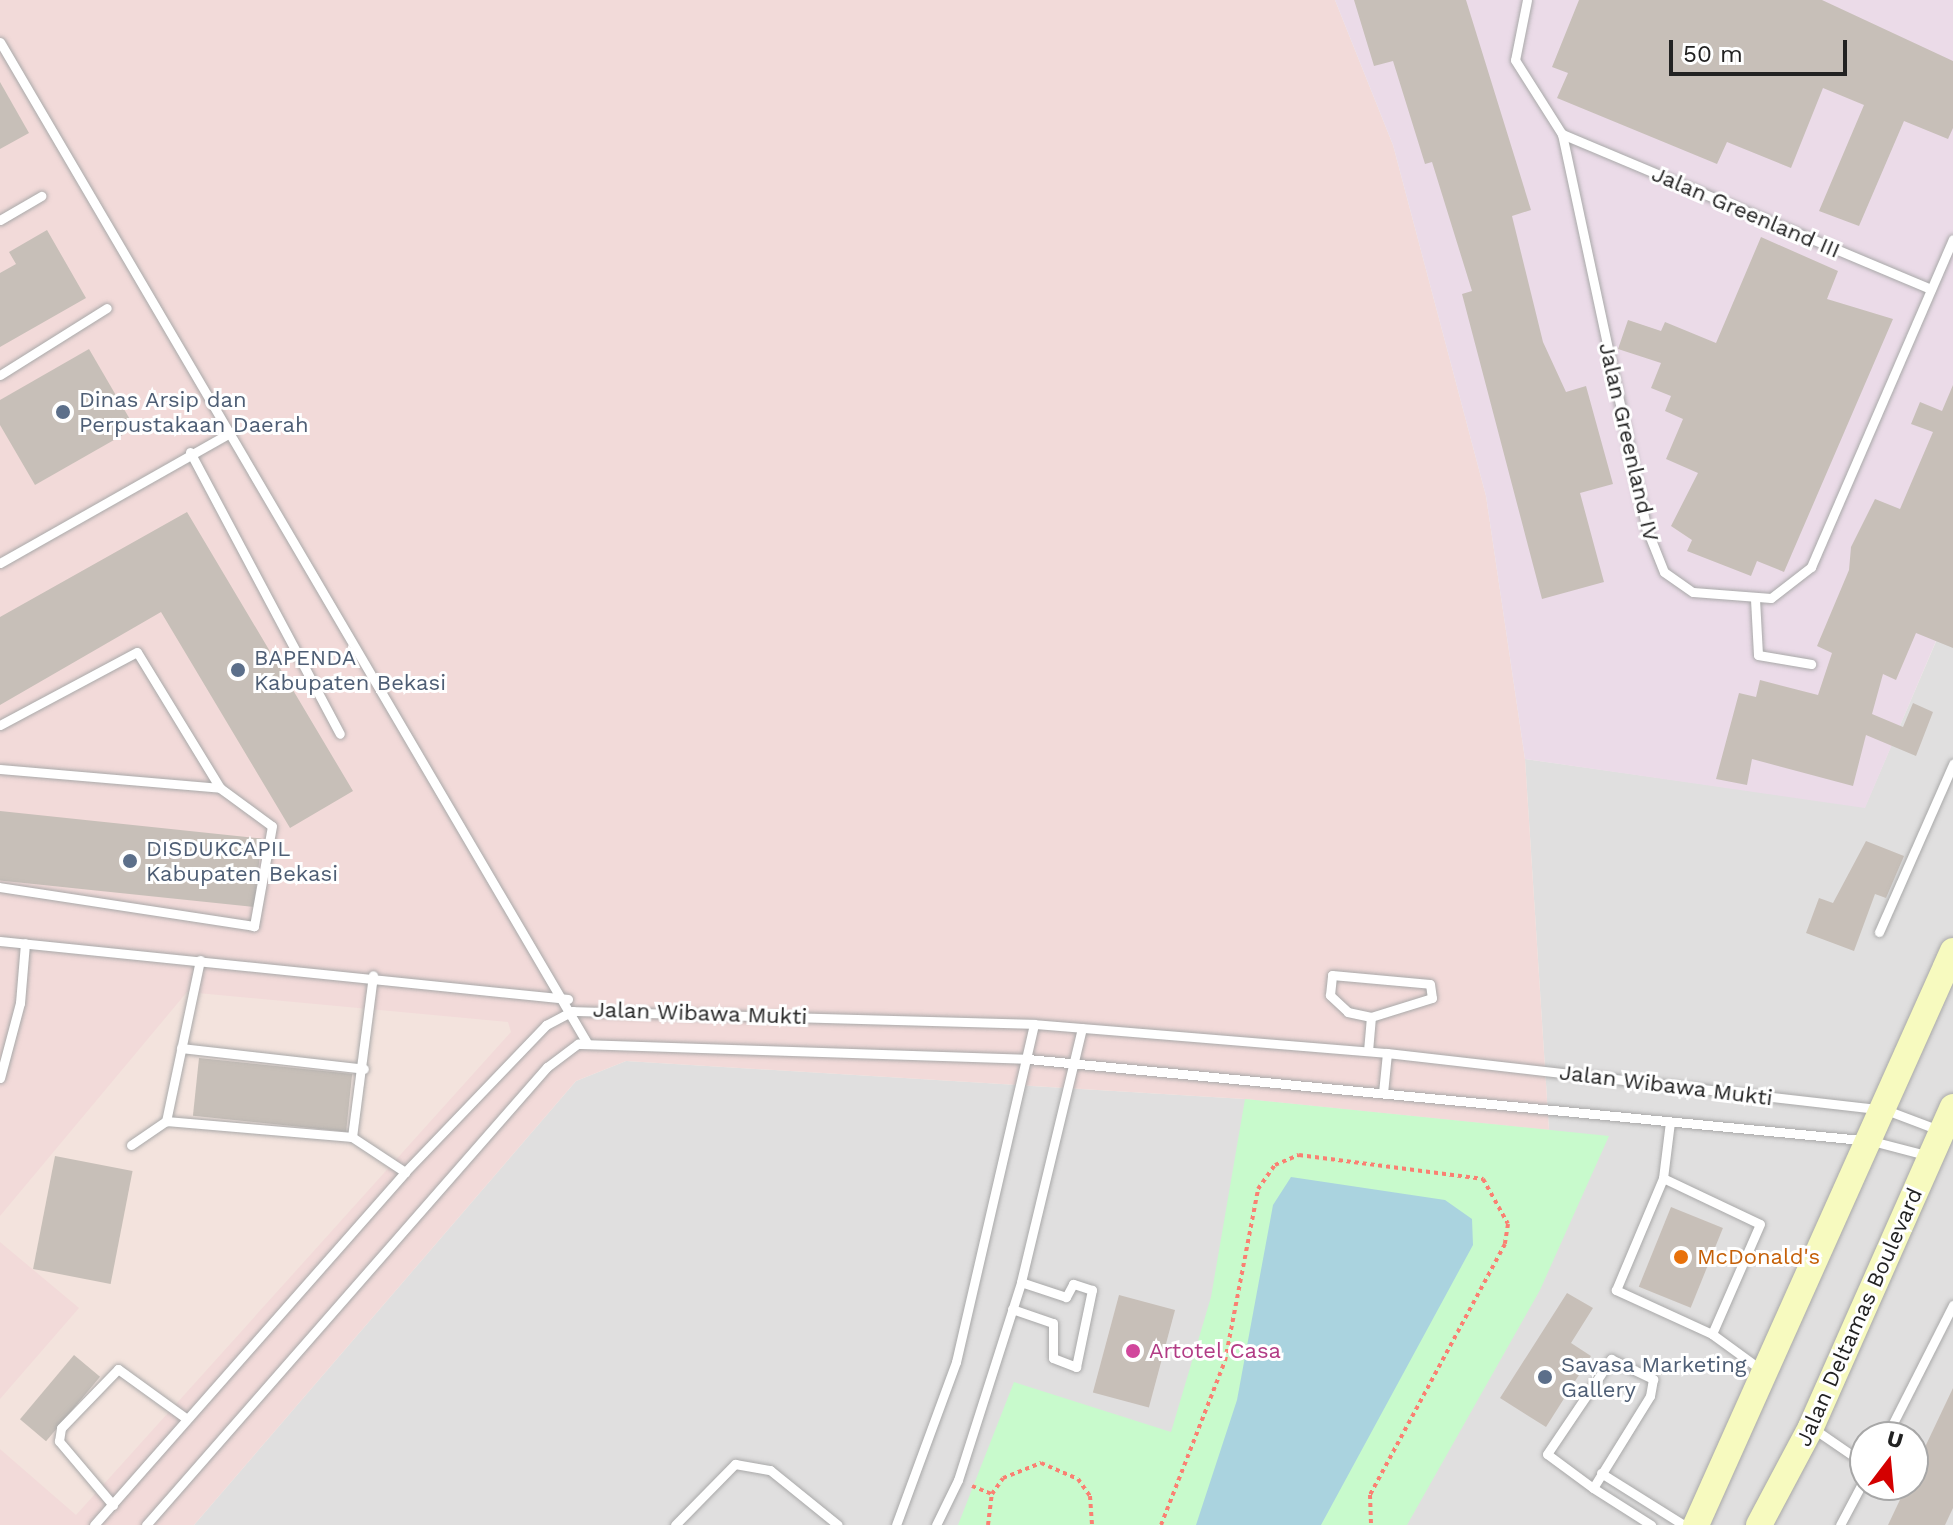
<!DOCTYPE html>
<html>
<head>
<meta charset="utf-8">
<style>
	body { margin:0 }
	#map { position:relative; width:1953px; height:1525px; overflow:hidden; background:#f2efe9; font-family:"Work Sans",sans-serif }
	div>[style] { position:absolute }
	.residential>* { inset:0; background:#e0dfdf }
	.commercial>* { inset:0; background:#f2dad9 }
	.industrial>* { inset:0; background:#ebdbe8 }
	.military>* { inset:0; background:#f3e3dd }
	.park>* { inset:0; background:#c8facc }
	.water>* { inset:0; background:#aad3df }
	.building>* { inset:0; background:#c7bfb8; transform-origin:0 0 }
	.path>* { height:4px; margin-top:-2px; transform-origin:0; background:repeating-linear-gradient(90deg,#fa8072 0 4px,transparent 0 8px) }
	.roads { filter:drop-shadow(0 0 2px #a9a9a9) drop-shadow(0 0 2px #a9a9a9) }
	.lane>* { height:9px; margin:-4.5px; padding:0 4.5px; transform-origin:4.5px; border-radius:4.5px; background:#fff }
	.secondary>* { height:26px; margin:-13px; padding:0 13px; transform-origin:13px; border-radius:13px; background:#f7fabf }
	.dots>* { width:22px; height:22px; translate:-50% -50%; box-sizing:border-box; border:4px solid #fff; border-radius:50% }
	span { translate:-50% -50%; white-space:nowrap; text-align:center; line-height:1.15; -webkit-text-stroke:6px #fff; paint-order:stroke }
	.street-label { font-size:22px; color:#222 }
	.service-label { font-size:22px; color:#4e5e75 }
	.left { translate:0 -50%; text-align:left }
	.food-label { font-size:22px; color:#c56008 }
	.hotel-label { font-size:22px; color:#b23c85 }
	.north { position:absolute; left:1849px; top:1421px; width:80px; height:80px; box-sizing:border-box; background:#fff; border:2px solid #a7a7a7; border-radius:50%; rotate:16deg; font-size:22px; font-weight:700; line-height:32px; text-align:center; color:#222 }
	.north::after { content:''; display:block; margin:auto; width:28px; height:36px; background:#d40000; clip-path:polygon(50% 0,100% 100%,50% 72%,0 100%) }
	.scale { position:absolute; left:1669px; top:40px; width:178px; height:36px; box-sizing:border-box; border:4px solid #222; border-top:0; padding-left:10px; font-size:24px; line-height:28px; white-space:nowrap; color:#222; -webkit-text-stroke:6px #fff; paint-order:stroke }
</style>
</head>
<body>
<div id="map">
	<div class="residential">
		<i style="clip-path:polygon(evenodd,1953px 602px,1953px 1525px,194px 1525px,576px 1081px,626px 1061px,1245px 1099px,1549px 1130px,1525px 759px,1865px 807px,1953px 602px,1865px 1437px,1913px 1437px,1913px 1485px,1865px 1485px,1865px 1437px)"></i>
	</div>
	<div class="commercial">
		<i style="clip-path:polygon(0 0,1335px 0,1393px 145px,1486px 496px,1525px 759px,1549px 1130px,1245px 1099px,626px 1061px,576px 1081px,194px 1525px,0 1525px)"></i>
	</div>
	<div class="industrial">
		<i style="clip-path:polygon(1335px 0,1953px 0,1953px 601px,1865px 808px,1525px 759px,1486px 496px,1393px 145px)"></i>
	</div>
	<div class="military">
		<i style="clip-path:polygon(187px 992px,508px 1022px,511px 1032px,76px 1515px,0 1449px,0 1399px,79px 1308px,0 1242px,0 1216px)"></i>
	</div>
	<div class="park">
		<i style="clip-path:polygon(1245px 1099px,1609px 1136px,1540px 1290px,1407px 1525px,958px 1525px,1014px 1382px,1171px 1432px,1211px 1297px)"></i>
	</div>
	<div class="water">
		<i style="clip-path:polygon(1291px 1177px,1445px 1200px,1472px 1219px,1473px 1245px,1321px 1525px,1196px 1525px,1237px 1400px,1273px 1205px)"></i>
	</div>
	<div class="building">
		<i style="clip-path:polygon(1354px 0,1466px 0,1531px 210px,1512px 216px,1543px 342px,1566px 392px,1586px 386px,1613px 484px,1580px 493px,1604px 582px,1542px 599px,1462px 294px,1472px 291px,1432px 162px,1425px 164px,1393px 61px,1374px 66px)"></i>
		<i style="clip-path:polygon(1579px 0,1822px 0,1953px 61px,1953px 128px,1948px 139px,1904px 121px,1859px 226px,1819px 211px,1864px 105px,1823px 88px,1791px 168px,1727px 142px,1717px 164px,1557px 98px,1568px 73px,1552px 67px)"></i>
		<i style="clip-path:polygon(0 82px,29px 133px,0 149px)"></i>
		<i style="clip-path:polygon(47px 230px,86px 298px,0 347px,0 273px,16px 264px,9px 252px)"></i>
		<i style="clip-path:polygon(1761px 237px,1838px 271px,1827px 299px,1893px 319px,1784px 572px,1757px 561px,1751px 576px,1687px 551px,1692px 540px,1671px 526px,1698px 473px,1666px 459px,1683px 419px,1665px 411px,1671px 396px,1651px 388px,1661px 363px,1618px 349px,1628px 320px,1661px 331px,1665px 322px,1716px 343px)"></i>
		<i style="clip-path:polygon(89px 349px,135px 428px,35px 485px,0 425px,0 400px)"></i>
		<i style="clip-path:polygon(1953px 385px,1953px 648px,1916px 633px,1896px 680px,1883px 674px,1872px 714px,1903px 727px,1913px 703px,1933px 712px,1916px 756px,1866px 735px,1853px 786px,1752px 759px,1747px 785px,1716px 779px,1739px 693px,1756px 697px,1760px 680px,1818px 695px,1832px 653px,1817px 646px,1849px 570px,1851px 547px,1875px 499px,1900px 509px,1933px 432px,1911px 424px,1920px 402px,1942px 411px)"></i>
		<i style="clip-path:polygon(187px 512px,353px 791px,290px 828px,161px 612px,0 705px,0 617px)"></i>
		<i style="left:0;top:811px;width:263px;height:69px;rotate:6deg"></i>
		<i style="clip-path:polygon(1866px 841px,1904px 856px,1886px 898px,1875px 894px,1854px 951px,1806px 933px,1819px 898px,1833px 903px)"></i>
		<i style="left:199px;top:1058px;width:154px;height:58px;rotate:6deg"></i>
		<i style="left:55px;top:1156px;width:79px;height:115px;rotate:11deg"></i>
		<i style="left:1671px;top:1207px;width:56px;height:86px;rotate:22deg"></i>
		<i style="clip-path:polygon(1567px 1293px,1593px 1308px,1571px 1343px,1591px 1356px,1546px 1427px,1500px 1398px)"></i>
		<i style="left:1119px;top:1295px;width:58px;height:101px;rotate:15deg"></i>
		<i style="left:74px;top:1355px;width:34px;height:84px;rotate:40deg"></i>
		<i style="clip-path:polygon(1953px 1388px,1953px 1508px,1945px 1525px,1888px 1525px)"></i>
	</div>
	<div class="path">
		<i style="left:972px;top:1486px;width:22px;rotate:22deg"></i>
		<i style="left:988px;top:1525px;width:31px;rotate:-83deg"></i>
		<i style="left:992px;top:1494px;width:19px;rotate:-55deg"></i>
		<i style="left:1003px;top:1478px;width:41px;rotate:-21.5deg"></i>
		<i style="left:1041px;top:1463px;width:40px;rotate:23.4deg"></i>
		<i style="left:1078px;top:1479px;width:21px;rotate:55deg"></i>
		<i style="left:1090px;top:1496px;width:29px;rotate:86deg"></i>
		<i style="left:1161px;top:1525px;width:176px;rotate:-68.7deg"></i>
		<i style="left:1225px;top:1361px;width:175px;rotate:-79.1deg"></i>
		<i style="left:1258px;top:1189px;width:29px;rotate:-55deg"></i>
		<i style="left:1275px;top:1165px;width:26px;rotate:-23deg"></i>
		<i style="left:1299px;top:1155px;width:186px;rotate:7.4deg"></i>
		<i style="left:1483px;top:1179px;width:51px;rotate:60.9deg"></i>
		<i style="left:1508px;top:1224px;width:20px;rotate:99deg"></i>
		<i style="left:1505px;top:1244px;width:285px;rotate:118.3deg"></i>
		<i style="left:1370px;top:1495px;width:30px;rotate:88deg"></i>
	</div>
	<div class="roads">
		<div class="lane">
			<i style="left:1527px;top:0;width:61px;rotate:101.3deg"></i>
			<i style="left:1515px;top:60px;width:88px;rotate:57.6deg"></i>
			<i style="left:1562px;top:134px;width:402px;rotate:77.9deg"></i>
			<i style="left:1646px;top:527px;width:48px;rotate:68.2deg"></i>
			<i style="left:1664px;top:572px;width:35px;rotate:35deg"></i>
			<i style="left:1693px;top:592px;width:78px;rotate:4.4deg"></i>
			<i style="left:1771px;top:598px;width:51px;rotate:-37.8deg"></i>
			<i style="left:1811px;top:567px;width:357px;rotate:-66.6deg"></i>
			<i style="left:0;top:42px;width:1160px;rotate:59.61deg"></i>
			<i style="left:1562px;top:134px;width:400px;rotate:22.8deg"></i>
			<i style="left:0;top:220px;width:48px;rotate:-30.3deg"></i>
			<i style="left:0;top:375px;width:126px;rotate:-32.1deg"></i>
			<i style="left:190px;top:452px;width:319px;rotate:62deg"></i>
			<i style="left:0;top:563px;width:266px;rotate:-29.5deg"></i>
			<i style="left:1755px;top:599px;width:56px;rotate:86.9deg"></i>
			<i style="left:1758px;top:655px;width:54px;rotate:9.6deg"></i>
			<i style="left:0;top:725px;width:155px;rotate:-28.1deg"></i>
			<i style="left:137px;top:652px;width:159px;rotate:58.6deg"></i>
			<i style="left:220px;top:788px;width:64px;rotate:36.2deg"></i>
			<i style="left:272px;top:826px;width:102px;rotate:100.2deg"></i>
			<i style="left:254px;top:926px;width:257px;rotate:-171.3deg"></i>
			<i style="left:0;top:769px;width:221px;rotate:4.9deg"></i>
			<i style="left:1879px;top:932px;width:184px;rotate:-66.2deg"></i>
			<i style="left:0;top:941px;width:571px;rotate:5.83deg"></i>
			<i style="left:200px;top:960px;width:165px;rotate:101.9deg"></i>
			<i style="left:166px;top:1121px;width:187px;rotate:4.9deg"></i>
			<i style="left:352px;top:1137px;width:64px;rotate:33.4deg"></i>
			<i style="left:181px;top:1048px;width:184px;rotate:6.5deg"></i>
			<i style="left:1368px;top:1051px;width:34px;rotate:-85deg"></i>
			<i style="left:1371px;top:1017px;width:24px;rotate:-168deg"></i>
			<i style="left:1348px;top:1012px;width:25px;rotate:-137deg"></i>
			<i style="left:1330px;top:995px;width:20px;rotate:-84deg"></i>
			<i style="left:1332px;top:975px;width:98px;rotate:5.2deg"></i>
			<i style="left:1430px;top:984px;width:14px;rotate:82deg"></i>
			<i style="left:1432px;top:998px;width:64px;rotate:162.7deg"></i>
			<i style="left:0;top:1078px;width:78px;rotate:-75.1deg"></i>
			<i style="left:20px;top:1003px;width:60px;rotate:-85.2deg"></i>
			<i style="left:1383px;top:1093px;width:40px;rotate:-84.3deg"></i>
			<i style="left:352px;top:1137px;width:163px;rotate:-82.6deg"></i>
			<i style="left:131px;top:1145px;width:42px;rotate:-34.4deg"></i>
			<i style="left:1663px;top:1178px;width:107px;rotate:25.4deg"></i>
			<i style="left:1760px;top:1224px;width:120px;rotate:113.6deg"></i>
			<i style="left:1712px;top:1334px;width:106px;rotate:-155.4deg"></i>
			<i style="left:1616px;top:1290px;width:121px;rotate:-67.2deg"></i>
			<i style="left:1663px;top:1178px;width:56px;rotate:-82.9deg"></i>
			<i style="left:1012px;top:1309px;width:43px;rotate:18.9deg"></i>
			<i style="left:1053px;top:1323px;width:35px;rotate:90deg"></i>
			<i style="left:1053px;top:1358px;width:25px;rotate:21deg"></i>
			<i style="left:1076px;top:1367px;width:79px;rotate:-78.3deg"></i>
			<i style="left:1092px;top:1290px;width:20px;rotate:-162deg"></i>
			<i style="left:1073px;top:1284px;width:15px;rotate:118deg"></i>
			<i style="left:1066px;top:1297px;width:47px;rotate:-161.6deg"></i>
			<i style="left:1712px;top:1334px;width:63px;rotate:36deg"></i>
			<i style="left:1611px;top:1359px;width:47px;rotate:25.5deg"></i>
			<i style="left:1653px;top:1379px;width:17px;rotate:100deg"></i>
			<i style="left:1650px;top:1396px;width:108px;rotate:121.8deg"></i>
			<i style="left:1593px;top:1488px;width:57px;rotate:-143.5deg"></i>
			<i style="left:1547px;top:1454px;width:115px;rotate:-56deg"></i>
			<i style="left:1814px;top:1429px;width:62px;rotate:34.5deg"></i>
			<i style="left:1886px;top:1437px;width:148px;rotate:-63.1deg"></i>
			<i style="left:1601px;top:1473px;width:98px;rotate:32.1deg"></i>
			<i style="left:1593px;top:1488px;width:69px;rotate:32.5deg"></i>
			<i style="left:113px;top:1505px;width:84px;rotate:-130.2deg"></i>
			<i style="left:59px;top:1441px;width:13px;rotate:-81deg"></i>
			<i style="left:61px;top:1428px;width:82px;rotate:-46deg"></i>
			<i style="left:118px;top:1369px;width:85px;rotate:35.9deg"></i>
			<i style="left:94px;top:1525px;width:470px;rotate:-48.6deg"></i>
			<i style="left:405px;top:1172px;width:204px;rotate:-46.2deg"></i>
			<i style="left:546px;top:1025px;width:30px;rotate:-28deg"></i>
			<i style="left:572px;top:1011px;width:462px;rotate:1.6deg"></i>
			<i style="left:1034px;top:1024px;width:354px;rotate:4.7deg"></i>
			<i style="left:1387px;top:1053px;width:502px;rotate:6.52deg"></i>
			<i style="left:1886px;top:1110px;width:57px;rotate:20.7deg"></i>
			<i style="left:146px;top:1525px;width:609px;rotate:-48.8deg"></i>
			<i style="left:547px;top:1067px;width:39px;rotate:-37deg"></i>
			<i style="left:578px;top:1044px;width:450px;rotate:1.9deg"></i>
			<i style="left:1028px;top:1059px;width:848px;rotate:5.55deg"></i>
			<i style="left:1872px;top:1141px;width:59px;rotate:14.7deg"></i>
			<i style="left:675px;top:1525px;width:86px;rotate:-45.5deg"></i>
			<i style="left:735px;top:1464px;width:36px;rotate:10deg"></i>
			<i style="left:770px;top:1470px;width:87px;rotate:39deg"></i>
			<i style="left:896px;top:1525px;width:174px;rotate:-69.8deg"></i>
			<i style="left:956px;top:1362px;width:347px;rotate:-77deg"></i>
			<i style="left:936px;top:1525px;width:50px;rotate:-63.9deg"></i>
			<i style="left:958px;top:1480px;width:208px;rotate:-72.3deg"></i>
			<i style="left:1021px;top:1282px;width:261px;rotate:-76.5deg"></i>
			<i style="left:1840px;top:1525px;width:53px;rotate:-62deg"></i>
		</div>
		<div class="secondary">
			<i style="left:1696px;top:1525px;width:629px;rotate:-65.88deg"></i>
			<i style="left:1759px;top:1525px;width:111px;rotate:-62deg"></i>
			<i style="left:1811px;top:1427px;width:350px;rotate:-66.1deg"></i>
		</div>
	</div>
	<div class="dots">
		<i style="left:63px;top:412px;background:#5c6f8a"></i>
		<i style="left:238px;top:670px;background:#5c6f8a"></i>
		<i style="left:130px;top:861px;background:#5c6f8a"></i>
		<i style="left:1681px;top:1257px;background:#e8710a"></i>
		<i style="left:1133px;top:1351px;background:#d1479c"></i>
		<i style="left:1545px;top:1377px;background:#5c6f8a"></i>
	</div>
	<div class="street-label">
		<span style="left:1746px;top:212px;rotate:23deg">Jalan Greenland III</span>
		<span style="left:1629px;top:442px;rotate:77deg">Jalan Greenland IV</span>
		<span style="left:700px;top:1013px;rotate:2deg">Jalan Wibawa Mukti</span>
		<span style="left:1666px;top:1085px;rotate:7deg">Jalan Wibawa Mukti</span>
		<span style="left:1859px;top:1317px;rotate:-66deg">Jalan Deltamas Boulevard</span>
	</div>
	<div class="service-label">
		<span class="left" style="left:79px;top:412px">Dinas Arsip dan<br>Perpustakaan Daerah</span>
		<span class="left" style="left:254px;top:670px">BAPENDA<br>Kabupaten Bekasi</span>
		<span class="left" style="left:146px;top:861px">DISDUKCAPIL<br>Kabupaten Bekasi</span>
		<span class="left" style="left:1561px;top:1377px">Savasa Marketing<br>Gallery</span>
	</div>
	<div class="food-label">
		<span class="left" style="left:1697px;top:1257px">McDonald's</span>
	</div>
	<div class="hotel-label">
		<span class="left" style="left:1149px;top:1351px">Artotel Casa</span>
	</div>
	<div class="north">U</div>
	<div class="scale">50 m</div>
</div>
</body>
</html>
